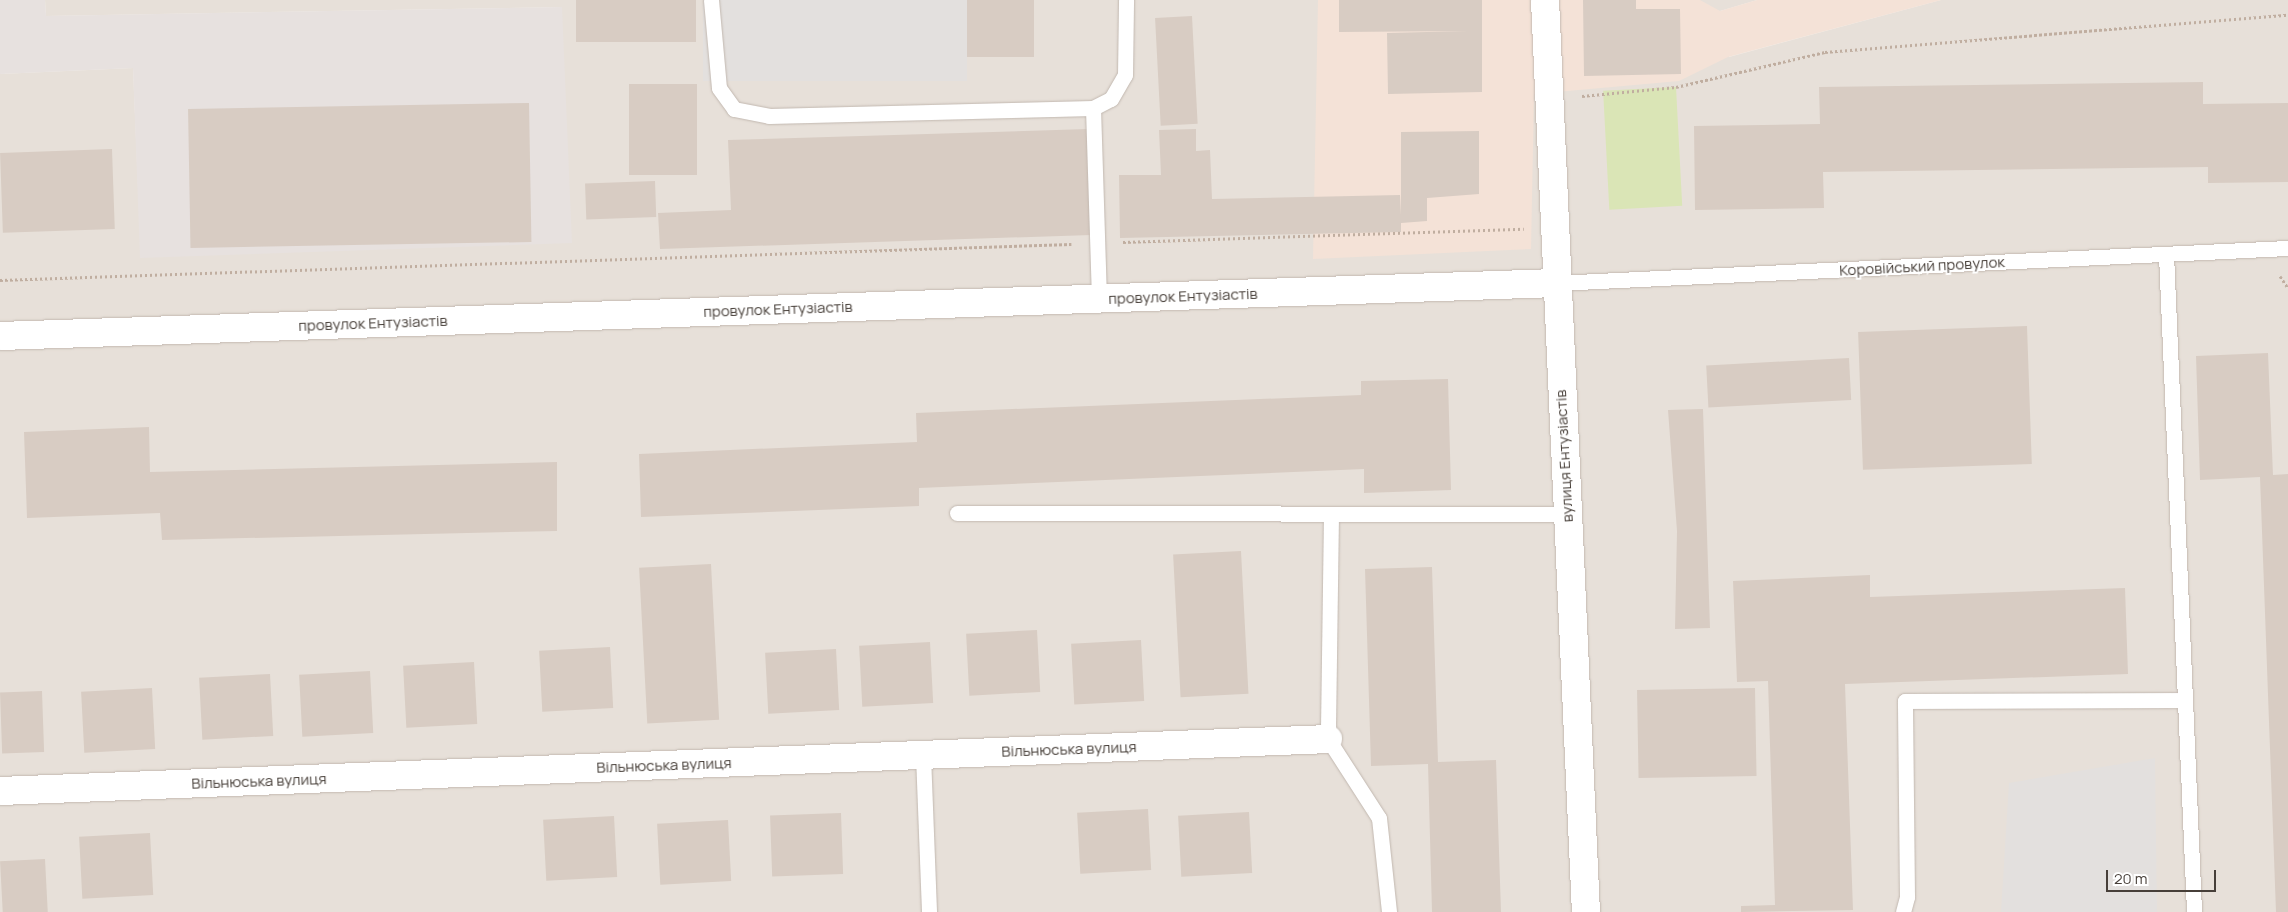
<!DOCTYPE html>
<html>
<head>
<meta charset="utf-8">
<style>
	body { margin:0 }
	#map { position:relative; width:2288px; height:912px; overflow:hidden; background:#f4efea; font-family:Manrope,sans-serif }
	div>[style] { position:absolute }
	.residential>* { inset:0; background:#e7e0d9 }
	.commercial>* { inset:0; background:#f4e2d7 }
	.industrial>* { inset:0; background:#e7e1df }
	.green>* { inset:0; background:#dae5b6; transform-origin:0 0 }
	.parking>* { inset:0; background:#e3e0de; transform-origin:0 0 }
	.building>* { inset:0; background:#d8ccc3; transform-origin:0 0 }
	.path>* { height:3px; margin-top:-1.5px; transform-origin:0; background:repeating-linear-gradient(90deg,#c0aea0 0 2.5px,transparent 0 5px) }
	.roads { filter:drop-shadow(0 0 1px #c2b8b0) drop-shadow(0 0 1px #c2b8b0) }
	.lane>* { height:15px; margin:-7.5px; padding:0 7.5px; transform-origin:7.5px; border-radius:7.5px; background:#fff }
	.street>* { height:28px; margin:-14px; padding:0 14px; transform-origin:14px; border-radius:14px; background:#fff }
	span { translate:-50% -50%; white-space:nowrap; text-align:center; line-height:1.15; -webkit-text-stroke:4px #fff; paint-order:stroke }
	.street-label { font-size:15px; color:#473f39 }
	.scale { position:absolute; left:2106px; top:870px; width:110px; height:22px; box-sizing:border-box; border:2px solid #473f39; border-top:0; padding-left:6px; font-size:15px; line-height:18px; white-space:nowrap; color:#473f39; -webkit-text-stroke:4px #fff; paint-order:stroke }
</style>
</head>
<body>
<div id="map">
	<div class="residential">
		<i style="clip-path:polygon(45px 0,1757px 0,1720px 11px,1729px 57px,1941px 0,2288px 0,2288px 912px,0 912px,0 74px,133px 68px,141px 258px,562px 7px,46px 16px)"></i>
	</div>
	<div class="commercial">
		<i style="clip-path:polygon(1318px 0,1700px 0,1720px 11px,1757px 0,1941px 0,1728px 57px,1679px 81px,1534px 94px,1531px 249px,1313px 259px)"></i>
	</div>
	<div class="industrial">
		<i style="clip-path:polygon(0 0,45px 0,46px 16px,562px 7px,572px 243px,140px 258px,133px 68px,0 74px)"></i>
	</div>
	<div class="green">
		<i style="left:1676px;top:87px;width:119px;height:73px;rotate:87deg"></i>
	</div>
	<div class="parking">
		<i style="left:703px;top:0;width:264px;height:81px"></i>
		<i style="clip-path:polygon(2155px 758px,2157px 912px,2001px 912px,2009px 783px)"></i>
	</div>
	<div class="building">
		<i style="left:576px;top:0;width:120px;height:42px"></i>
		<i style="left:967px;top:0;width:67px;height:57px"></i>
		<i style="clip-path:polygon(1339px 0,1482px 0,1482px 92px,1388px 94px,1387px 33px,1468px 31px,1339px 32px)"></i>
		<i style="clip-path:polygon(1583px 0,1636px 0,1636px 9px,1680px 9px,1681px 74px,1584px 76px)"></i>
		<i style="left:1192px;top:16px;width:108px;height:37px;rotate:87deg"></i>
		<i style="clip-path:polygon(2203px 82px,2203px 104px,2288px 103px,2288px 182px,2208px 183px,2208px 167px,1823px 172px,1824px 208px,1695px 210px,1694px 126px,1820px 124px,1819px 87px)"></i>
		<i style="left:697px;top:84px;width:91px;height:68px;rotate:90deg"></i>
		<i style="left:529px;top:103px;width:139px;height:341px;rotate:89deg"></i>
		<i style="clip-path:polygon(1088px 129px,1091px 235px,660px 249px,658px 213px,731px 210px,728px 140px)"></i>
		<i style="clip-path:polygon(1196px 129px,1196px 151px,1210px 150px,1212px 199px,1400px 195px,1401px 215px,1401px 132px,1479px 131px,1479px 194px,1427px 198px,1427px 221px,1401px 223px,1401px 232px,1120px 238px,1119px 175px,1161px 175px,1159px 130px)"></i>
		<i style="left:112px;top:149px;width:80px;height:112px;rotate:88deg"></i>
		<i style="left:655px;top:181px;width:36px;height:70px;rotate:88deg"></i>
		<i style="left:2027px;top:326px;width:138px;height:169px;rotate:88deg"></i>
		<i style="clip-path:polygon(2268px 353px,2273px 475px,2288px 474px,2288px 912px,2276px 912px,2260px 477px,2200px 480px,2196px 356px)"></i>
		<i style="left:1849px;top:358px;width:42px;height:143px;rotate:87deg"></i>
		<i style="clip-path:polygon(1448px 379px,1451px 490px,1364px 493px,1364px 469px,919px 488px,919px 506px,641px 517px,639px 454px,917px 442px,916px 413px,1361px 395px,1361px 381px)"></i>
		<i style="clip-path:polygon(1703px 409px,1710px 628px,1675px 629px,1677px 531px,1668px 410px)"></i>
		<i style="clip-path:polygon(149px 427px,150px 472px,557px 462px,557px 531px,162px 540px,160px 513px,27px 518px,24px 432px)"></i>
		<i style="left:1241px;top:551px;width:143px;height:68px;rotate:87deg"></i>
		<i style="left:711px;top:564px;width:156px;height:72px;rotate:87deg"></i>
		<i style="clip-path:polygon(1432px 567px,1438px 762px,1496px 760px,1501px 912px,1432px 912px,1428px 764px,1371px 766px,1365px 569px)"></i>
		<i style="clip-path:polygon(1870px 575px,1870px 597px,2125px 588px,2128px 674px,1845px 684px,1853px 910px,1741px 912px,1741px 906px,1775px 905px,1768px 681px,1737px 682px,1733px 581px)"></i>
		<i style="left:1037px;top:630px;width:62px;height:71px;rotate:87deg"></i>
		<i style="left:1141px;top:640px;width:61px;height:70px;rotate:87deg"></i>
		<i style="left:930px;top:642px;width:61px;height:71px;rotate:87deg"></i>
		<i style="left:610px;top:647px;width:61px;height:71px;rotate:87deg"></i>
		<i style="left:836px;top:649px;width:61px;height:71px;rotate:87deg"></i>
		<i style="left:474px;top:662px;width:62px;height:71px;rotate:87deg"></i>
		<i style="left:370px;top:671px;width:62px;height:71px;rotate:87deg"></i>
		<i style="left:270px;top:674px;width:62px;height:71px;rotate:87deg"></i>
		<i style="left:152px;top:688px;width:61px;height:71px;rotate:87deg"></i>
		<i style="left:1755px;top:688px;width:88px;height:118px;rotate:89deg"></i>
		<i style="left:42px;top:691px;width:61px;height:42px;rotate:88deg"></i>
		<i style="left:1148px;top:809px;width:61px;height:71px;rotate:87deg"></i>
		<i style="left:1249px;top:812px;width:61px;height:71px;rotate:87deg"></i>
		<i style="left:841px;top:813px;width:61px;height:71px;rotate:88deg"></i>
		<i style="left:614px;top:816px;width:61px;height:71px;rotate:87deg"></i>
		<i style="left:728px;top:820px;width:61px;height:71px;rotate:87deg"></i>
		<i style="left:150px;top:833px;width:62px;height:71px;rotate:87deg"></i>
		<i style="left:45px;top:859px;width:53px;height:45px;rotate:87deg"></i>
	</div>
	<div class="path">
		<i style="left:1582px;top:96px;width:94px;rotate:-5.5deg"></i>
		<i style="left:1676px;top:87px;width:153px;rotate:-13.2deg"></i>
		<i style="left:1825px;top:52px;width:464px;rotate:-4.6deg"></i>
		<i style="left:1123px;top:242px;width:401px;rotate:-1.9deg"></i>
		<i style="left:2280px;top:276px;width:14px;rotate:56deg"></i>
		<i style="left:0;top:280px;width:1072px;rotate:-1.93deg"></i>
	</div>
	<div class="roads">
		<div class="lane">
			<i style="left:711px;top:0;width:88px;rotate:84.8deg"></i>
			<i style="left:719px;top:88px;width:26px;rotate:54deg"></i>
			<i style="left:734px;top:109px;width:36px;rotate:11deg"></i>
			<i style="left:769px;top:116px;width:324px;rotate:-1.4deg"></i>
			<i style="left:1093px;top:108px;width:20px;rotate:-27deg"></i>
			<i style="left:1111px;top:99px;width:28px;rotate:-60deg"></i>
			<i style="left:1125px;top:75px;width:75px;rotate:-89.2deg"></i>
			<i style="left:1093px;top:108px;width:191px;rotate:88.2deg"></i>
			<i style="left:2166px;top:254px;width:659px;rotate:87.56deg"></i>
			<i style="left:1556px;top:283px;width:733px;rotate:-2.74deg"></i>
			<i style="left:957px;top:513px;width:610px;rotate:0.09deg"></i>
			<i style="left:1331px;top:514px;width:225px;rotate:90.8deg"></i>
			<i style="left:1328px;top:739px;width:94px;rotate:57.2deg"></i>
			<i style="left:1379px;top:818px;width:95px;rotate:83.9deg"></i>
			<i style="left:923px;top:755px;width:157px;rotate:87.8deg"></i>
			<i style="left:1903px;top:912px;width:16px;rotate:-75deg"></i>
			<i style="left:1907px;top:897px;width:196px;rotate:-90.6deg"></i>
			<i style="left:1905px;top:701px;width:280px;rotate:-0.2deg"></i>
		</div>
		<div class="street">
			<i style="left:1545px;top:0;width:913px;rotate:87.43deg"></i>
			<i style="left:0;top:336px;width:1557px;rotate:-1.95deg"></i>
			<i style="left:0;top:791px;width:1329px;rotate:-2.24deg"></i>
		</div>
	</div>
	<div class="street-label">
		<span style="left:1922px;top:266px;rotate:-3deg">Коровійський провулок</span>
		<span style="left:1183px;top:296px;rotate:-2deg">провулок Ентузіастів</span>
		<span style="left:778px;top:309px;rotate:-2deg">провулок Ентузіастів</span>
		<span style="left:373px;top:323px;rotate:-2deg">провулок Ентузіастів</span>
		<span style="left:1564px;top:456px;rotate:-93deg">вулиця Ентузіастів</span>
		<span style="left:1069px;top:749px;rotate:-2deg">Вільнюська вулиця</span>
		<span style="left:664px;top:765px;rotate:-2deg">Вільнюська вулиця</span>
		<span style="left:259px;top:781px;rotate:-2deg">Вільнюська вулиця</span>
	</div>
	<div class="scale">20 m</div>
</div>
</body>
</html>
